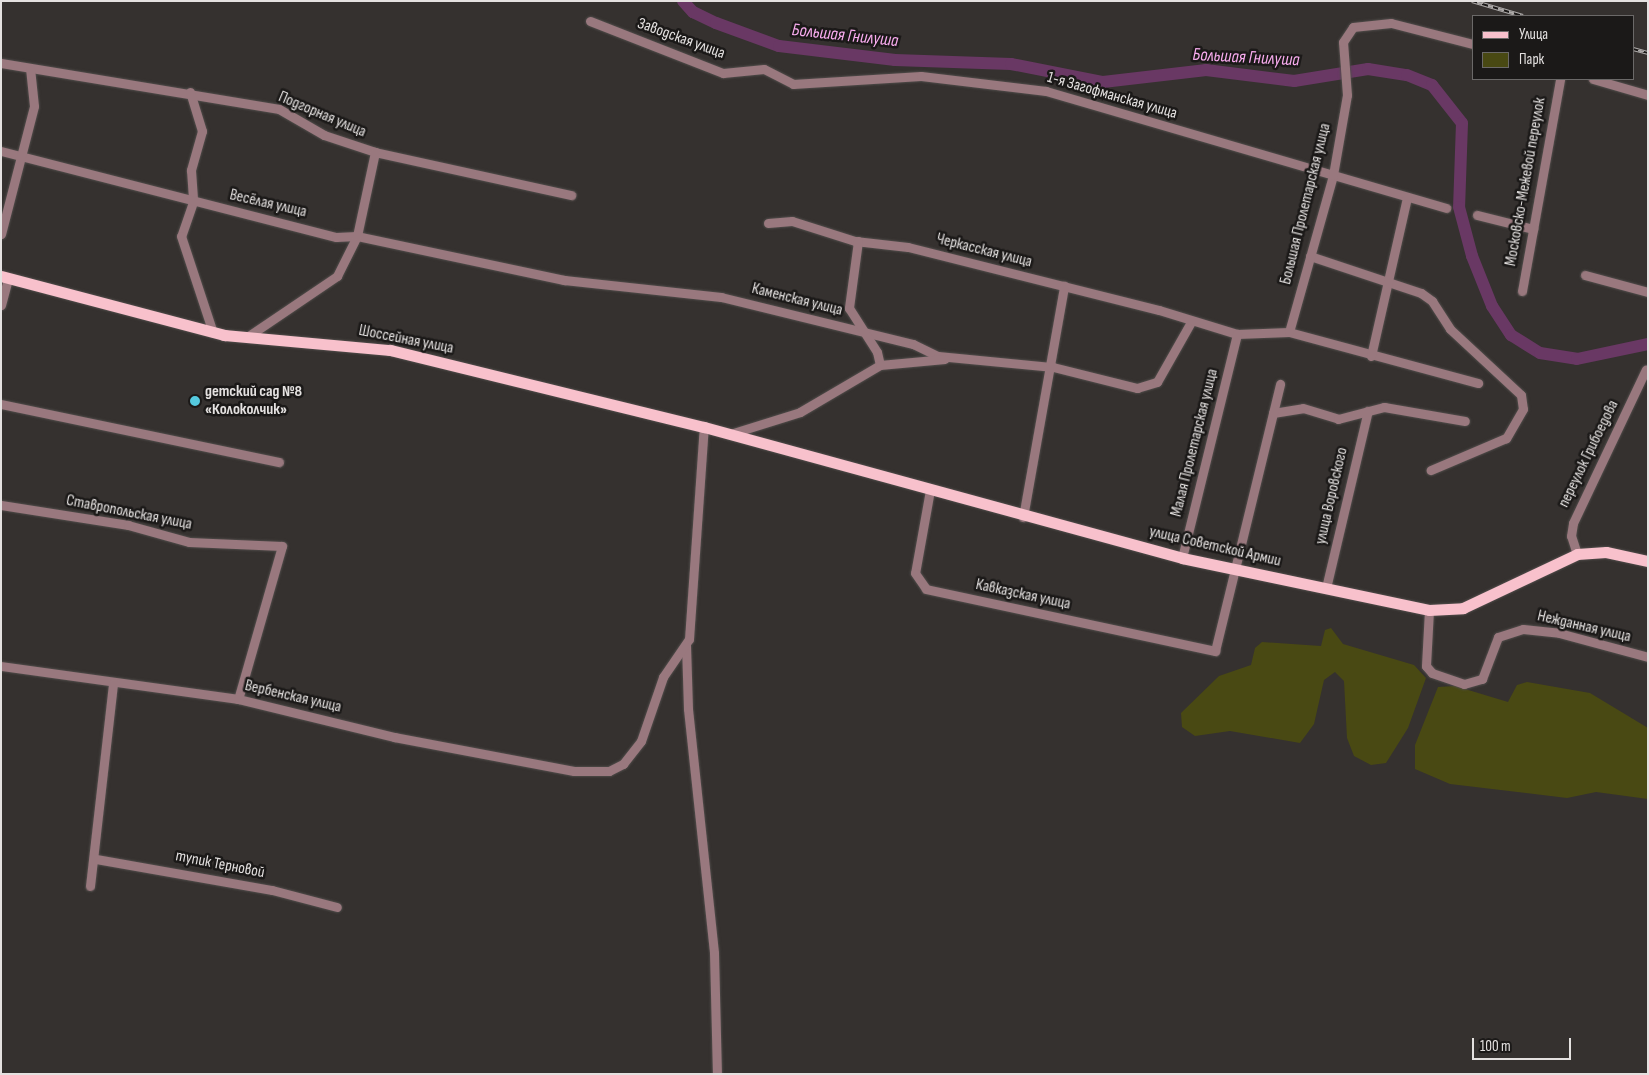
<!DOCTYPE html>
<html>
<head>
<meta charset="utf-8">
<style>
	body { margin:0 }
	#map { position:relative; width:1649px; height:1075px; overflow:hidden; background:#35312f; font-family:"Sofia Sans Condensed",sans-serif }
	div>[style] { position:absolute }
	.green>* { inset:0; background:#494913 }
	.river>* { height:12px; margin:-6px; padding:0 6px; transform-origin:6px; border-radius:6px; background:#693864 }
	.roads { filter:drop-shadow(0 0 1px #514d4b) drop-shadow(0 0 1px #514d4b) }
	.minor>* { height:9px; margin:-4.5px; padding:0 4.5px; transform-origin:4.5px; border-radius:4.5px; background:#99787e }
	.major>* { height:11px; margin:-5.5px; padding:0 5.5px; transform-origin:5.5px; border-radius:5.5px; background:#f8c1cc }
	.rail>* { height:4px; margin-top:-2px; transform-origin:0; background:repeating-linear-gradient(90deg,#1b1918 0 5.5px,#adaaa9 0 11px); box-sizing:border-box; border-block:1px solid #adaaa9 }
	.dots>* { width:14px; height:14px; translate:-50% -50%; box-sizing:border-box; border:2px solid #1b1918; border-radius:50% }
	span { translate:-50% -50%; white-space:nowrap; text-align:center; line-height:1.15; -webkit-text-stroke:5px #1b1918; paint-order:stroke }
	.street-label { font-size:16px; color:#e4e1e0 }
	.poi-label { font-size:16px; color:#e4e1e0; font-weight:700 }
	.left { translate:0 -50%; text-align:left }
	.water-label { font-size:18px; color:#f9acef; font-style:italic }
	.frame { position:absolute; inset:0; border:2px solid #e4e1e0; pointer-events:none }
	.legend { position:absolute; left:1472px; top:15px; width:162px; height:65px; box-sizing:border-box; background:#1b1918; border:1px solid #6b6968; margin:0; padding:6px 9px; list-style:none; font-size:15px; color:#e4e1e0 }
	.legend li { display:flex; align-items:center; gap:10px; height:25px }
	.legend b { width:25px; border:1px solid #6b6968 }
	.scale { position:absolute; left:1472px; top:1038px; width:99px; height:22px; box-sizing:border-box; border:2px solid #e4e1e0; border-top:0; padding-left:6px; font-size:15px; line-height:18px; white-space:nowrap; color:#e4e1e0; -webkit-text-stroke:4px #1b1918; paint-order:stroke }
</style>
</head>
<body>
<div id="map">
	<div class="green">
		<i style="clip-path:polygon(1331px 628px,1343px 644px,1414px 665px,1426px 678px,1408px 728px,1386px 763px,1371px 765px,1354px 756px,1347px 738px,1344px 681px,1335px 672px,1324px 680px,1314px 724px,1300px 743px,1230px 731px,1195px 736px,1182px 727px,1181px 713px,1219px 676px,1251px 665px,1255px 648px,1262px 642px,1321px 646px,1325px 630px)"></i>
		<i style="clip-path:polygon(1527px 682px,1590px 693px,1648px 728px,1648px 799px,1596px 792px,1567px 798px,1450px 784px,1415px 769px,1415px 745px,1438px 687px,1455px 686px,1508px 702px,1517px 685px)"></i>
	</div>
	<div class="river">
		<i style="left:683px;top:1px;width:15px;rotate:48deg"></i>
		<i style="left:693px;top:12px;width:25px;rotate:26deg"></i>
		<i style="left:716px;top:23px;width:67px;rotate:20.1deg"></i>
		<i style="left:779px;top:46px;width:117px;rotate:6.9deg"></i>
		<i style="left:895px;top:60px;width:116px;rotate:2deg"></i>
		<i style="left:1011px;top:64px;width:94px;rotate:11.1deg"></i>
		<i style="left:1103px;top:82px;width:104px;rotate:-6.6deg"></i>
		<i style="left:1206px;top:70px;width:89px;rotate:7.1deg"></i>
		<i style="left:1294px;top:81px;width:75px;rotate:-9.2deg"></i>
		<i style="left:1368px;top:69px;width:39px;rotate:9deg"></i>
		<i style="left:1407px;top:75px;width:27px;rotate:22deg"></i>
		<i style="left:1432px;top:85px;width:48px;rotate:51.7deg"></i>
		<i style="left:1462px;top:123px;width:84px;rotate:92deg"></i>
		<i style="left:1459px;top:207px;width:51px;rotate:75.1deg"></i>
		<i style="left:1472px;top:256px;width:54px;rotate:68.2deg"></i>
		<i style="left:1492px;top:306px;width:35px;rotate:57deg"></i>
		<i style="left:1511px;top:335px;width:34px;rotate:32deg"></i>
		<i style="left:1540px;top:353px;width:37px;rotate:9deg"></i>
		<i style="left:1577px;top:359px;width:73px;rotate:-11.9deg"></i>
	</div>
	<div class="roads">
		<div class="minor">
			<i style="left:590px;top:21px;width:143px;rotate:21.4deg"></i>
			<i style="left:723px;top:73px;width:41px;rotate:-5.6deg"></i>
			<i style="left:764px;top:69px;width:33px;rotate:27deg"></i>
			<i style="left:793px;top:84px;width:128px;rotate:-3.6deg"></i>
			<i style="left:921px;top:76px;width:126px;rotate:6.8deg"></i>
			<i style="left:1046px;top:91px;width:417px;rotate:16.3deg"></i>
			<i style="left:1px;top:63px;width:282px;rotate:9.4deg"></i>
			<i style="left:279px;top:109px;width:52px;rotate:30deg"></i>
			<i style="left:324px;top:135px;width:54px;rotate:18.4deg"></i>
			<i style="left:375px;top:152px;width:201px;rotate:12.4deg"></i>
			<i style="left:1593px;top:79px;width:57px;rotate:16.2deg"></i>
			<i style="left:190px;top:92px;width:41px;rotate:72.9deg"></i>
			<i style="left:202px;top:131px;width:41px;rotate:105.8deg"></i>
			<i style="left:191px;top:170px;width:32px;rotate:86deg"></i>
			<i style="left:193px;top:202px;width:36px;rotate:109deg"></i>
			<i style="left:181px;top:236px;width:102px;rotate:71.7deg"></i>
			<i style="left:1px;top:151px;width:346px;rotate:14.4deg"></i>
			<i style="left:336px;top:237px;width:21px;rotate:-3deg"></i>
			<i style="left:357px;top:236px;width:212px;rotate:12deg"></i>
			<i style="left:564px;top:280px;width:158px;rotate:6.2deg"></i>
			<i style="left:721px;top:297px;width:198px;rotate:13.8deg"></i>
			<i style="left:913px;top:344px;width:28px;rotate:26deg"></i>
			<i style="left:938px;top:356px;width:116px;rotate:5.5deg"></i>
			<i style="left:1053px;top:367px;width:87px;rotate:14deg"></i>
			<i style="left:1137px;top:388px;width:21px;rotate:-17deg"></i>
			<i style="left:1157px;top:382px;width:69px;rotate:-60.5deg"></i>
			<i style="left:1477px;top:215px;width:58px;rotate:14deg"></i>
			<i style="left:768px;top:223px;width:24px;rotate:-5deg"></i>
			<i style="left:792px;top:221px;width:66px;rotate:17.6deg"></i>
			<i style="left:855px;top:241px;width:53px;rotate:6.5deg"></i>
			<i style="left:908px;top:247px;width:259px;rotate:14.1deg"></i>
			<i style="left:1159px;top:310px;width:82px;rotate:17.1deg"></i>
			<i style="left:1237px;top:334px;width:52px;rotate:-2.2deg"></i>
			<i style="left:1289px;top:332px;width:196px;rotate:15.1deg"></i>
			<i style="left:1px;top:234px;width:132px;rotate:-75.5deg"></i>
			<i style="left:34px;top:106px;width:37px;rotate:-96deg"></i>
			<i style="left:858px;top:241px;width:68px;rotate:97.7deg"></i>
			<i style="left:849px;top:308px;width:52px;rotate:57.5deg"></i>
			<i style="left:877px;top:352px;width:13px;rotate:77deg"></i>
			<i style="left:1310px;top:256px;width:117px;rotate:18.4deg"></i>
			<i style="left:1421px;top:293px;width:14px;rotate:36deg"></i>
			<i style="left:1432px;top:301px;width:33px;rotate:57deg"></i>
			<i style="left:1450px;top:329px;width:97px;rotate:42.9deg"></i>
			<i style="left:1521px;top:395px;width:14px;rotate:82deg"></i>
			<i style="left:1523px;top:409px;width:34px;rotate:120deg"></i>
			<i style="left:1506px;top:438px;width:82px;rotate:156.9deg"></i>
			<i style="left:1585px;top:275px;width:65px;rotate:15.1deg"></i>
			<i style="left:1522px;top:291px;width:215px;rotate:-79.8deg"></i>
			<i style="left:1px;top:305px;width:27px;rotate:-75deg"></i>
			<i style="left:1289px;top:332px;width:163px;rotate:-74.3deg"></i>
			<i style="left:1333px;top:175px;width:81px;rotate:-80.1deg"></i>
			<i style="left:1347px;top:95px;width:53px;rotate:-94.3deg"></i>
			<i style="left:1343px;top:42px;width:18px;rotate:-56deg"></i>
			<i style="left:1353px;top:27px;width:38px;rotate:-6deg"></i>
			<i style="left:1391px;top:23px;width:85px;rotate:14.4deg"></i>
			<i style="left:247px;top:337px;width:109px;rotate:-34.1deg"></i>
			<i style="left:337px;top:276px;width:45px;rotate:-63.4deg"></i>
			<i style="left:357px;top:236px;width:86px;rotate:-77.9deg"></i>
			<i style="left:1371px;top:356px;width:163px;rotate:-77.2deg"></i>
			<i style="left:1px;top:404px;width:284px;rotate:11.8deg"></i>
			<i style="left:1273px;top:413px;width:30px;rotate:-9deg"></i>
			<i style="left:1303px;top:408px;width:37px;rotate:17deg"></i>
			<i style="left:1338px;top:419px;width:48px;rotate:-14.6deg"></i>
			<i style="left:1384px;top:407px;width:82px;rotate:9.8deg"></i>
			<i style="left:730px;top:434px;width:73px;rotate:-17.4deg"></i>
			<i style="left:800px;top:412px;width:93px;rotate:-30.4deg"></i>
			<i style="left:880px;top:365px;width:65px;rotate:-5.3deg"></i>
			<i style="left:930px;top:490px;width:84px;rotate:100.2deg"></i>
			<i style="left:915px;top:573px;width:19px;rotate:55deg"></i>
			<i style="left:926px;top:589px;width:296px;rotate:12.1deg"></i>
			<i style="left:1215px;top:651px;width:275px;rotate:-76.3deg"></i>
			<i style="left:1px;top:505px;width:129px;rotate:8.9deg"></i>
			<i style="left:128px;top:525px;width:63px;rotate:15.6deg"></i>
			<i style="left:189px;top:542px;width:93px;rotate:2.5deg"></i>
			<i style="left:282px;top:546px;width:159px;rotate:106deg"></i>
			<i style="left:1023px;top:517px;width:235px;rotate:-79.9deg"></i>
			<i style="left:1577px;top:554px;width:19px;rotate:-108deg"></i>
			<i style="left:1571px;top:536px;width:13px;rotate:-81deg"></i>
			<i style="left:1573px;top:523px;width:170px;rotate:-64.6deg"></i>
			<i style="left:1182px;top:558px;width:231px;rotate:-76.2deg"></i>
			<i style="left:1326px;top:588px;width:182px;rotate:-76.7deg"></i>
			<i style="left:1429px;top:610px;width:56px;rotate:93.1deg"></i>
			<i style="left:1426px;top:666px;width:9px;rotate:49deg"></i>
			<i style="left:1432px;top:673px;width:34px;rotate:19deg"></i>
			<i style="left:1464px;top:684px;width:19px;rotate:-16deg"></i>
			<i style="left:1482px;top:679px;width:45px;rotate:-69.1deg"></i>
			<i style="left:1498px;top:637px;width:26px;rotate:-18deg"></i>
			<i style="left:1523px;top:629px;width:36px;rotate:6deg"></i>
			<i style="left:1559px;top:633px;width:92px;rotate:15.1deg"></i>
			<i style="left:686px;top:645px;width:64px;rotate:88.2deg"></i>
			<i style="left:688px;top:709px;width:245px;rotate:83.9deg"></i>
			<i style="left:714px;top:953px;width:121px;rotate:88.6deg"></i>
			<i style="left:1px;top:666px;width:239px;rotate:7.9deg"></i>
			<i style="left:238px;top:699px;width:161px;rotate:13.7deg"></i>
			<i style="left:394px;top:737px;width:183px;rotate:10.7deg"></i>
			<i style="left:574px;top:771px;width:35px"></i>
			<i style="left:609px;top:771px;width:16px;rotate:-27deg"></i>
			<i style="left:623px;top:764px;width:29px;rotate:-52deg"></i>
			<i style="left:641px;top:741px;width:68px;rotate:-71deg"></i>
			<i style="left:663px;top:677px;width:46px;rotate:-55.6deg"></i>
			<i style="left:689px;top:639px;width:213px;rotate:-86deg"></i>
			<i style="left:96px;top:859px;width:179px;rotate:10deg"></i>
			<i style="left:272px;top:890px;width:67px;rotate:14.7deg"></i>
			<i style="left:90px;top:886px;width:204px;rotate:-83.5deg"></i>
		</div>
		<div class="major">
			<i style="left:1px;top:276px;width:231px;rotate:14.8deg"></i>
			<i style="left:224px;top:335px;width:167px;rotate:5.2deg"></i>
			<i style="left:390px;top:350px;width:323px;rotate:13.8deg"></i>
			<i style="left:704px;top:427px;width:496px;rotate:15.3deg"></i>
			<i style="left:1182px;top:558px;width:252px;rotate:11.9deg"></i>
			<i style="left:1429px;top:610px;width:34px;rotate:-3deg"></i>
			<i style="left:1463px;top:608px;width:126px;rotate:-25.3deg"></i>
			<i style="left:1577px;top:554px;width:29px;rotate:-4deg"></i>
			<i style="left:1606px;top:552px;width:43px;rotate:12.1deg"></i>
		</div>
	</div>
	<div class="rail">
		<i style="left:1472px;top:1px;width:53px;rotate:16.4deg"></i>
		<i style="left:1633px;top:49px;width:16px;rotate:15deg"></i>
	</div>
	<div class="dots">
		<i style="left:195px;top:401px;background:#55cadf"></i>
	</div>
	<div class="street-label">
		<span style="left:681px;top:39px;rotate:20deg">Заводская улица</span>
		<span style="left:1112px;top:96px;rotate:16deg">1-я Загофманская улица</span>
		<span style="left:322px;top:115px;rotate:23deg">Подгорная улица</span>
		<span style="left:1526px;top:182px;rotate:-80deg">Московско-Межевой переулок</span>
		<span style="left:268px;top:204px;rotate:13deg">Весёлая улица</span>
		<span style="left:1306px;top:204px;rotate:-76deg">Большая Пролетарская улица</span>
		<span style="left:984px;top:251px;rotate:14deg">Черкасская улица</span>
		<span style="left:797px;top:300px;rotate:14deg">Каменская улица</span>
		<span style="left:406px;top:340px;rotate:11deg">Шоссейная улица</span>
		<span style="left:1195px;top:443px;rotate:-76deg">Малая Пролетарская улица</span>
		<span style="left:1589px;top:454px;rotate:-64deg">переулок Грибоедова</span>
		<span style="left:1332px;top:496px;rotate:-77deg">улица Воровского</span>
		<span style="left:129px;top:513px;rotate:11deg">Ставропольская улица</span>
		<span style="left:1215px;top:547px;rotate:13deg">улица Советской Армии</span>
		<span style="left:1023px;top:595px;rotate:12deg">Кавказская улица</span>
		<span style="left:1584px;top:627px;rotate:13deg">Нежданная улица</span>
		<span style="left:293px;top:697px;rotate:13deg">Вербенская улица</span>
		<span style="left:220px;top:865px;rotate:11deg">тупик Терновой</span>
	</div>
	<div class="poi-label">
		<span class="left" style="left:205px;top:401px">детский сад №8<br>«Колоколчик»</span>
	</div>
	<div class="water-label">
		<span style="left:845px;top:36px;rotate:6deg">Большая Гнилуша</span>
		<span style="left:1246px;top:58px;rotate:3deg">Большая Гнилуша</span>
	</div>
	<div class="frame"></div>
	<ul class="legend">
	<li><b style="height:6px;background:#f8c1cc"></b>Улица</li>
	<li><b style="height:14px;background:#494913"></b>Парк</li>
	</ul>
	<div class="scale">100 m</div>
</div>
</body>
</html>
